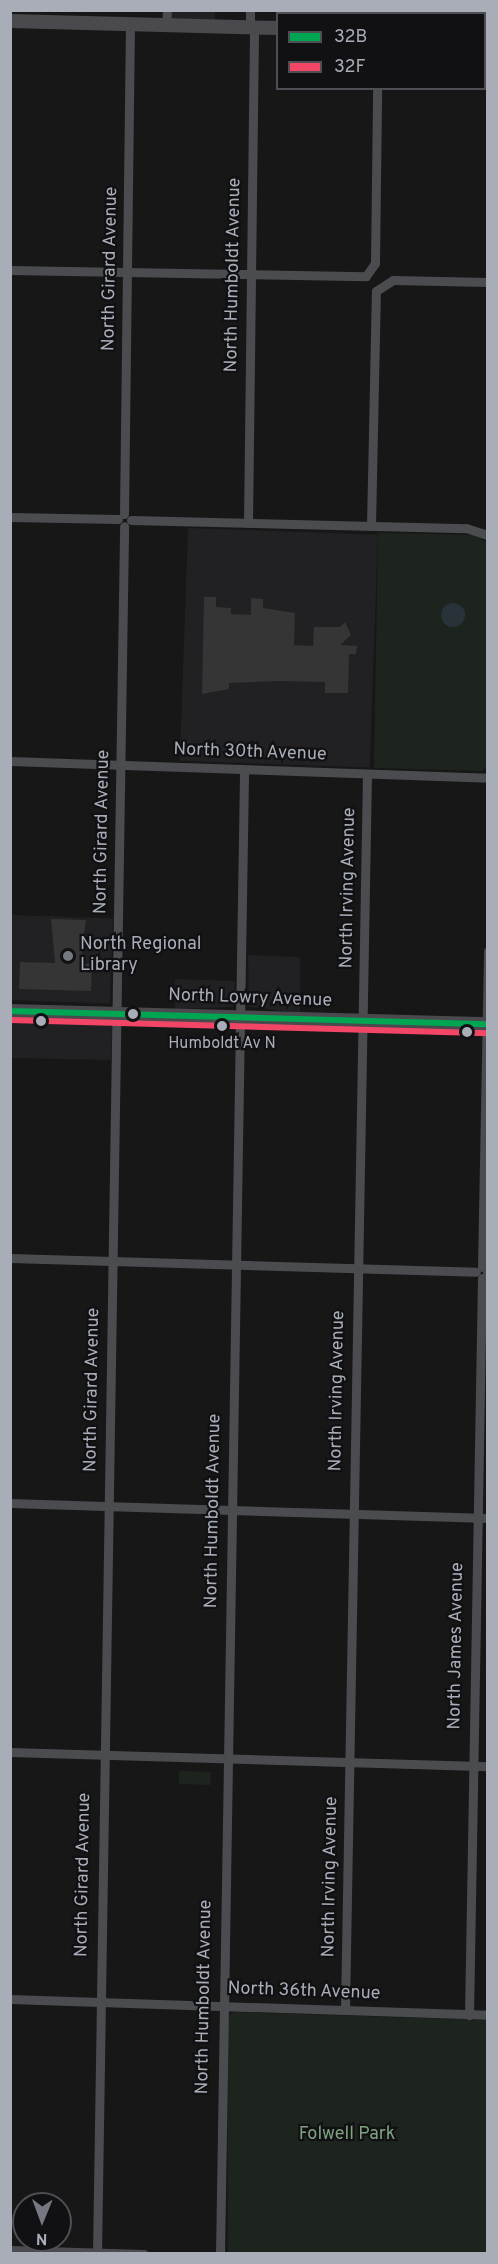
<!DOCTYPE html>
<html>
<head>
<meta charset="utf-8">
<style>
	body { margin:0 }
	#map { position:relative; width:498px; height:2264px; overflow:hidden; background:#171717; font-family:Overpass,sans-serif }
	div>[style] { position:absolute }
	.built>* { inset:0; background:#212123; transform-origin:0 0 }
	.green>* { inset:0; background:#1d241e; transform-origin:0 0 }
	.water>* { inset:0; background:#2a3239 }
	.round { border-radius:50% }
	.building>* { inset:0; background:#353536 }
	.street>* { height:9px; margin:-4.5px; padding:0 4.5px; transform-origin:4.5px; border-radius:4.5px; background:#4b4c50 }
	.secondary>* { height:14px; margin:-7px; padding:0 7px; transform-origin:7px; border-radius:7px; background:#4a4a4e }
	.bus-1>* { height:6px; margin:-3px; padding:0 3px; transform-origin:3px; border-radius:3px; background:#00a651 }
	.bus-2>* { height:6px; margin:-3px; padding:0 3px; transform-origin:3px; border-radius:3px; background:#f34667 }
	.dots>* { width:16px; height:16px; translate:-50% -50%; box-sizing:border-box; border:3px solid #111113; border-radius:50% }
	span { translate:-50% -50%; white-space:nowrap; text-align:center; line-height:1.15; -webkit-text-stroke:4.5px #111113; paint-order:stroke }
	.bus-label { font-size:16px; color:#a8adb8 }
	.street-label { font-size:18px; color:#a8adb8 }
	.poi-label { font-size:18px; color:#a8adb8 }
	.left { translate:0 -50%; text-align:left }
	.park-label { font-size:18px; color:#7fa381 }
	.frame { position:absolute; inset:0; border:12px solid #a8adb8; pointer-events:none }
	.legend { position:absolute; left:276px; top:12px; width:210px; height:78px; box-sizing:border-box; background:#111113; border:2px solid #4d4f55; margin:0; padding:8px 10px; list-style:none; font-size:18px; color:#a8adb8 }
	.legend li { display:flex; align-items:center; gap:12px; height:30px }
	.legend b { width:30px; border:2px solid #4d4f55 }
	.north { position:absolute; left:12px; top:2192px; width:60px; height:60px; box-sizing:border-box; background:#111113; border:2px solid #4d4f55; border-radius:50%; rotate:181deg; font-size:16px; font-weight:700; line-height:24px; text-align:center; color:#a8adb8 }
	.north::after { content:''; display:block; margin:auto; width:21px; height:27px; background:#757880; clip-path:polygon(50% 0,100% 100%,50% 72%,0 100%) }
</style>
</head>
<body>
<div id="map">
	<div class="built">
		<i style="clip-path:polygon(171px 11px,215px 11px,215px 23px,172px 19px)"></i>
		<i style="left:188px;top:528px;width:190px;height:233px;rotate:2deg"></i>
		<i style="left:10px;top:915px;width:103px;height:85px;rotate:2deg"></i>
		<i style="clip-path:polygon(248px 955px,300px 957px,300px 1013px,249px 1007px)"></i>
		<i style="clip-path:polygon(175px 979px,235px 981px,233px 1007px,175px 1009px)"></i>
		<i style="clip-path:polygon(102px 1019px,112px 1027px,111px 1060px,11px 1058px,11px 1022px)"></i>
	</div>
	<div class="green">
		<i style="clip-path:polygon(378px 533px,475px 535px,486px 542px,487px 766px,482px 771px,374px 768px)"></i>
		<i style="left:179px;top:1771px;width:32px;height:13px;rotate:2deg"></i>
		<i style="clip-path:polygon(233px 2012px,487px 2020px,487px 2253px,228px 2253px,227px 2017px)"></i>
	</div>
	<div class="water">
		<i class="round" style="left:441px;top:603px;width:24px;height:24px"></i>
	</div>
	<div class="building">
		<i style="clip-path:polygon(204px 597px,216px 597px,216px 607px,231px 608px,231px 614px,251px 615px,251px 598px,263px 599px,263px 608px,295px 613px,294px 645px,313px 646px,314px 627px,340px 627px,345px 622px,351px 635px,340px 645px,357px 646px,356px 654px,349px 654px,348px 693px,325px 693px,325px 682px,279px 681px,229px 683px,229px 689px,202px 694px)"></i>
		<i style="clip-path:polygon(51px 919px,86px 920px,80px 964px,92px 964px,91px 991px,19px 989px,20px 962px,55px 963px)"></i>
	</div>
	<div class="street">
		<i style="left:379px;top:14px;width:4px;rotate:-90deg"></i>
		<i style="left:166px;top:25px;width:15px;rotate:-86deg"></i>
		<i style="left:250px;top:27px;width:17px;rotate:-90deg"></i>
		<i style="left:10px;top:270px;width:356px;rotate:1deg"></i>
		<i style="left:366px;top:276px;width:16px;rotate:-55deg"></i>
		<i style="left:375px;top:263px;width:175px;rotate:-89.3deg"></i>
		<i style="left:124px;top:514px;width:490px;rotate:-89.3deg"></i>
		<i style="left:10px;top:517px;width:108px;rotate:1.1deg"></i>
		<i style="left:131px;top:520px;width:335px;rotate:1.4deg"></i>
		<i style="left:466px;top:528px;width:23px;rotate:18deg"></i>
		<i style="left:248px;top:523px;width:496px;rotate:-89.3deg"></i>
		<i style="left:371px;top:526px;width:235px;rotate:-88.8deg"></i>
		<i style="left:376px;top:291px;width:20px;rotate:-33deg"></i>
		<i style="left:393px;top:280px;width:95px;rotate:1.2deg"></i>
		<i style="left:10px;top:761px;width:478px;rotate:2deg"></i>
		<i style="left:10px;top:1258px;width:466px;rotate:1.7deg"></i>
		<i style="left:482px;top:1267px;width:316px;rotate:-88.9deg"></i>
		<i style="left:487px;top:1272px;width:1px"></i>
		<i style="left:10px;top:1503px;width:478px;rotate:1.8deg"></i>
		<i style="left:10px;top:1752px;width:478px;rotate:1.7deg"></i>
		<i style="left:10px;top:1999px;width:478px;rotate:1.9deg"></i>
		<i style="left:345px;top:2009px;width:1235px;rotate:-88.98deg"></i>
		<i style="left:469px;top:2015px;width:737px;rotate:-88.99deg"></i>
		<i style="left:10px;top:2250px;width:134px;rotate:1.7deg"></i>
		<i style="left:97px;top:2254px;width:1728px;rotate:-89.1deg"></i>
		<i style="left:220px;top:2254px;width:1484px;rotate:-89.07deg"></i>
	</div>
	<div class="secondary">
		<i style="left:10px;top:21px;width:268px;rotate:1.5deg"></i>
		<i style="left:484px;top:32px;width:4px"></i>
		<i style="left:10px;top:1011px;width:478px;rotate:1.6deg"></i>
	</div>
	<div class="bus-1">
		<i style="left:10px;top:1011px;width:478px;rotate:1.6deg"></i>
	</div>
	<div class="bus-2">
		<i style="left:10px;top:1020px;width:478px;rotate:1.6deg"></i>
	</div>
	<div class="dots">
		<i style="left:68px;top:956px;background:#757880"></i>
		<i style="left:133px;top:1014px;background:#a8adb8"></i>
		<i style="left:41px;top:1021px;background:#a8adb8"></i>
		<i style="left:222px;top:1026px;background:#a8adb8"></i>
		<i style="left:467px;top:1032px;background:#a8adb8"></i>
	</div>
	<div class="bus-label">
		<span style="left:222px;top:1044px">Humboldt Av N</span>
	</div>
	<div class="street-label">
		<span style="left:111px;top:269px;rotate:-89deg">North Girard Avenue</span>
		<span style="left:234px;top:275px;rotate:-89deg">North Humboldt Avenue</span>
		<span style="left:250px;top:753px;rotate:2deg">North 30th Avenue</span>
		<span style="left:103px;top:832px;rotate:-89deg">North Girard Avenue</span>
		<span style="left:349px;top:888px;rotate:-89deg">North Irving Avenue</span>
		<span style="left:250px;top:999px;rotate:2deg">North Lowry Avenue</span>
		<span style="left:93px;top:1390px;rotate:-89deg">North Girard Avenue</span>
		<span style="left:338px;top:1391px;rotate:-89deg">North Irving Avenue</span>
		<span style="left:214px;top:1511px;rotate:-89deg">North Humboldt Avenue</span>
		<span style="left:457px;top:1646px;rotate:-89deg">North James Avenue</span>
		<span style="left:84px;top:1875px;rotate:-89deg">North Girard Avenue</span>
		<span style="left:331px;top:1877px;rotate:-89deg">North Irving Avenue</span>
		<span style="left:304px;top:1992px;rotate:2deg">North 36th Avenue</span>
		<span style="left:205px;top:1997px;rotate:-89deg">North Humboldt Avenue</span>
	</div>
	<div class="poi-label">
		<span class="left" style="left:80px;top:956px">North Regional<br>Library</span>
	</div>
	<div class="park-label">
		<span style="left:347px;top:2135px">Folwell Park</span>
	</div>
	<div class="frame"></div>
	<ul class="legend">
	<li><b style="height:8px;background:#00a651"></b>32B</li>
	<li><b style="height:8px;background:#f34667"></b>32F</li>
	</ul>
	<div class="north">N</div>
</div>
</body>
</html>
